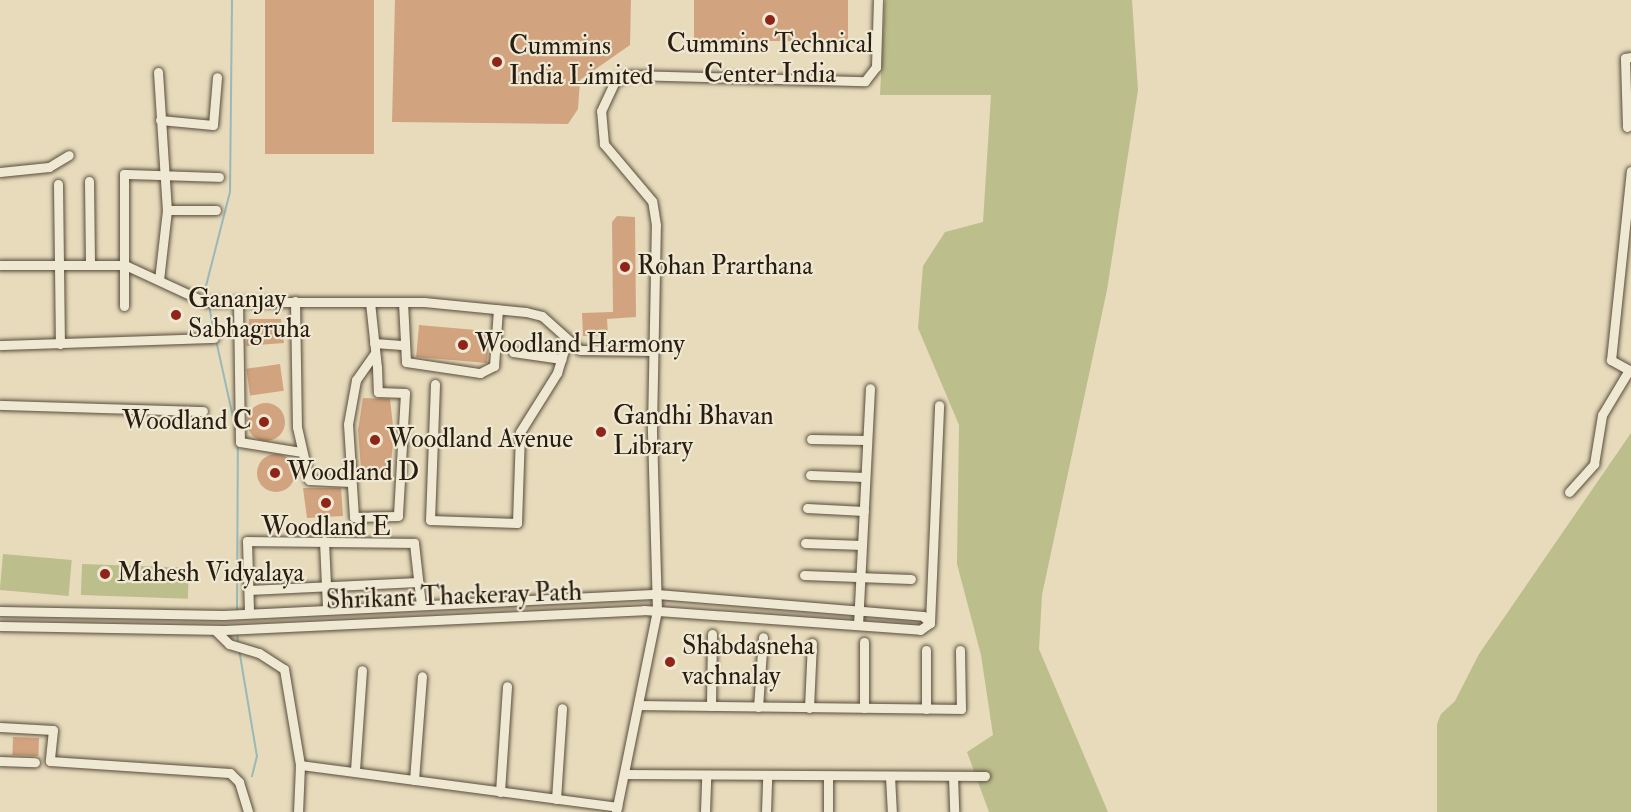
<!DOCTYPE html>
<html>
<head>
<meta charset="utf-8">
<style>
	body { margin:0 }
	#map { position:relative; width:1631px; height:812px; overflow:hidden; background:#e7dbbc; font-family:"IM FELL Double Pica",serif }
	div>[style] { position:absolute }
	.green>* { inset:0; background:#bcbe8c; transform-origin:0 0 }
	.stream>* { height:2px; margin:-1px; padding:0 1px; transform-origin:1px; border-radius:1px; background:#99b9b8 }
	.building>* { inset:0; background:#d1a37e; transform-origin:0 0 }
	.round { border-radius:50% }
	.roads { filter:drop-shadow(0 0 2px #584c3b) drop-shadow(0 0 2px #584c3b) }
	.minor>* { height:9px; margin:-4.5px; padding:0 4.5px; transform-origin:4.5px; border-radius:4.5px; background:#efe8d3 }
	.dots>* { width:16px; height:16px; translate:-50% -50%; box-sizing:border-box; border:3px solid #efe8d3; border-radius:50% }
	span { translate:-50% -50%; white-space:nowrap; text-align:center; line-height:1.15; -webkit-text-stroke:4.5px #efe8d3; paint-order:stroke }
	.poi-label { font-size:26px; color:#291c10 }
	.left { translate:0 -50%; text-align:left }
	.right { translate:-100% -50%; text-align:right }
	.street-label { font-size:26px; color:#291c10 }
</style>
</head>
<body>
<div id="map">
	<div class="green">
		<i style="clip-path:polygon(885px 0,1132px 0,1138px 90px,1107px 290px,1042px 595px,1039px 649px,1108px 812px,989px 812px,967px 752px,993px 735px,981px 655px,957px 564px,959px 425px,918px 328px,923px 266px,945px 232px,983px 222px,991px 95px,880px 95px)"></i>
		<i style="clip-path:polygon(1631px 433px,1631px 812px,1437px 812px,1437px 724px,1441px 714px,1455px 701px,1479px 654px)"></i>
		<i style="left:3px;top:554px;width:69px;height:36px;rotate:5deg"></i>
		<i style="left:82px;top:564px;width:107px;height:31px;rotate:2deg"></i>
	</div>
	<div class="stream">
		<i style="left:208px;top:299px;width:13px;rotate:-99deg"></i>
		<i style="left:206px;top:286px;width:97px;rotate:-75.7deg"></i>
		<i style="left:230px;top:192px;width:192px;rotate:-89.4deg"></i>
		<i style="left:209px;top:305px;width:29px;rotate:80deg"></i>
		<i style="left:216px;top:340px;width:93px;rotate:77.6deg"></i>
		<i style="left:237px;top:610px;width:165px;rotate:-89.7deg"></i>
		<i style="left:237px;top:631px;width:12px;rotate:85deg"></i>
		<i style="left:239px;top:649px;width:109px;rotate:80.5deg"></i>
		<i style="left:257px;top:756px;width:21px;rotate:104deg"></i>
	</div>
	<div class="building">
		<i style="left:265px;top:0;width:109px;height:154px"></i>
		<i style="clip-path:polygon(395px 0,631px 0,630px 45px,580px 80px,578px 109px,568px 124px,392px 122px)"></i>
		<i style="left:694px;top:0;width:154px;height:41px"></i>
		<i style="clip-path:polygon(617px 216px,635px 217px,636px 317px,607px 319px,608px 335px,583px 336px,582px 313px,613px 312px,612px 222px)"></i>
		<i style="clip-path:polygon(249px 319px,281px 319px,284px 343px,246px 346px)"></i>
		<i style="left:419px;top:325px;width:71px;height:32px;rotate:5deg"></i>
		<i style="left:280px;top:364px;width:27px;height:34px;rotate:82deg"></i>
		<i style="clip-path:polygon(363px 398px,390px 399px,394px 435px,389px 480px,362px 481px,358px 430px)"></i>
		<i class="round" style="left:247px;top:403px;width:38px;height:38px"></i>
		<i class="round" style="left:257px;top:454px;width:38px;height:38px"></i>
		<i style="clip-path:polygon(303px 488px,341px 488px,343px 516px,307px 518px)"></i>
		<i style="left:13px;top:737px;width:26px;height:18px;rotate:2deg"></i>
	</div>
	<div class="roads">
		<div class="minor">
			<i style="left:158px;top:72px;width:138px;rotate:86.3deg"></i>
			<i style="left:167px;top:210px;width:70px;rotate:96.5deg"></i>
			<i style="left:160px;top:120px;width:53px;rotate:5.4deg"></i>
			<i style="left:213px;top:125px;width:48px;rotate:-85.2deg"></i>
			<i style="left:1627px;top:127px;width:69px;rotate:-91.7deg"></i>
			<i style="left:1625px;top:58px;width:6px;rotate:-9deg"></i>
			<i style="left:0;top:172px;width:49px;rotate:-5.8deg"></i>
			<i style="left:49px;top:167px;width:23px;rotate:-31deg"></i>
			<i style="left:89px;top:181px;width:84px;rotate:89.3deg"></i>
			<i style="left:58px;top:184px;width:160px;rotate:89.3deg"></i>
			<i style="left:167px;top:210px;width:49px"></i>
			<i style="left:0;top:265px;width:125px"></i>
			<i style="left:125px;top:265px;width:88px;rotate:24.8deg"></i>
			<i style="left:205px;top:302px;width:219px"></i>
			<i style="left:424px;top:302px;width:102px;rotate:5.6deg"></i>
			<i style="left:526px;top:312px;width:16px;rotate:14deg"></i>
			<i style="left:542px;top:316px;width:51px;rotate:41.8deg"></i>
			<i style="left:580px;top:350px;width:74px;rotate:0.8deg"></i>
			<i style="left:238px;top:301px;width:141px;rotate:89.2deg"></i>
			<i style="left:240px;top:442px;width:63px;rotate:9.2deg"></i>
			<i style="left:295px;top:301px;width:126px;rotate:89.1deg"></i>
			<i style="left:297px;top:427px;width:54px;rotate:77.2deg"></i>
			<i style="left:309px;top:480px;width:42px;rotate:2.7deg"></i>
			<i style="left:370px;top:302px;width:65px;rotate:83.9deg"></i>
			<i style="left:377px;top:367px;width:25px;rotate:88deg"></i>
			<i style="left:378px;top:392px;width:27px;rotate:2deg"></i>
			<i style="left:405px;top:393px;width:123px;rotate:93.3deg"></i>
			<i style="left:398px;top:516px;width:44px;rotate:178.7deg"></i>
			<i style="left:354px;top:517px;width:93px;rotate:-93.7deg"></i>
			<i style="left:348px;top:424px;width:45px;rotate:-79.7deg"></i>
			<i style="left:356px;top:380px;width:33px;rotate:-55deg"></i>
			<i style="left:403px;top:302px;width:60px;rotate:87.1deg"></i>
			<i style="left:406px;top:362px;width:75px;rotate:8.5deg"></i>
			<i style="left:480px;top:373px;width:16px;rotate:-27deg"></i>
			<i style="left:494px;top:366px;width:57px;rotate:-86deg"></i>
			<i style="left:124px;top:306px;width:132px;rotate:-90deg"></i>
			<i style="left:124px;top:174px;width:95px;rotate:1.8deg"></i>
			<i style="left:374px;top:343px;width:31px;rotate:4deg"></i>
			<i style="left:0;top:345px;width:214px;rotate:-1.9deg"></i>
			<i style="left:513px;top:352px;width:49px;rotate:8.3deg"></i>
			<i style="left:435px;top:384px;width:136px;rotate:92.1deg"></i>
			<i style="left:430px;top:520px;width:87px;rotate:2deg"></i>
			<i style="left:517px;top:523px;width:91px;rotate:-88.1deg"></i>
			<i style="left:520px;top:432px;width:70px;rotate:-57.9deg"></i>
			<i style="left:557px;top:373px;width:34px;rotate:-73deg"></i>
			<i style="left:0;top:405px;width:203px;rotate:1.7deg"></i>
			<i style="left:811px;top:439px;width:56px;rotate:1deg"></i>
			<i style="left:810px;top:475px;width:55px;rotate:2.1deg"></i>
			<i style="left:1569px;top:492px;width:38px;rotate:-48deg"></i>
			<i style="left:1594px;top:464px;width:50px;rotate:-80.7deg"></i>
			<i style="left:1602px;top:415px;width:52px;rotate:-59deg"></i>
			<i style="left:1629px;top:370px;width:21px;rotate:-151deg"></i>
			<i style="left:1611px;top:360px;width:190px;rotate:-84deg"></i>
			<i style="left:807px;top:508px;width:57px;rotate:3deg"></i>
			<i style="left:324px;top:541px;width:67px;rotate:87.4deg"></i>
			<i style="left:805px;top:543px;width:57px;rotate:2deg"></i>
			<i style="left:804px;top:575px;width:107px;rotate:2.1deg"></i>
			<i style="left:249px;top:590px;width:169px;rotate:-2.7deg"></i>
			<i style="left:0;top:611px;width:223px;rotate:1deg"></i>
			<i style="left:223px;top:615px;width:435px;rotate:-2.8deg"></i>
			<i style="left:657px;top:594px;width:267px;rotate:4.7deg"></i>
			<i style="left:923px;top:616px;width:10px;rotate:45deg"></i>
			<i style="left:249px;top:612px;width:71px;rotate:-91.6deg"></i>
			<i style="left:247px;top:541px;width:167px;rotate:0.7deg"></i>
			<i style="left:414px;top:543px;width:62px;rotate:83.6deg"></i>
			<i style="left:930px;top:623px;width:218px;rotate:-87.6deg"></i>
			<i style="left:858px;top:625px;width:237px;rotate:-87.1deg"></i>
			<i style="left:0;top:626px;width:224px;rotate:1deg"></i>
			<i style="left:224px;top:630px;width:420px;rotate:-2.7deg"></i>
			<i style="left:644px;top:610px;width:277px;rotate:4.1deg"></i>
			<i style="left:920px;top:630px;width:12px;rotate:-35deg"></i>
			<i style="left:215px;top:630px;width:20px;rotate:45deg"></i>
			<i style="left:229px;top:644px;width:31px;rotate:17deg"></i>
			<i style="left:259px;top:653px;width:30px;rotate:33deg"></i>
			<i style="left:284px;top:669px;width:97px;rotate:80.5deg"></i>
			<i style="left:300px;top:765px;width:47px;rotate:92.4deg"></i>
			<i style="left:640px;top:705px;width:321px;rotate:0.7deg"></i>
			<i style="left:961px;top:709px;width:59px;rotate:-91deg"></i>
			<i style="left:711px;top:706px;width:72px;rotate:-89.2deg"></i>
			<i style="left:758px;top:707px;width:70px;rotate:-85.9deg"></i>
			<i style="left:809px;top:708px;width:65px;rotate:-87.4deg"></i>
			<i style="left:864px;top:708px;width:66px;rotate:-90deg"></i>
			<i style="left:926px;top:709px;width:59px;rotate:-90deg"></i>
			<i style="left:0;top:727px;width:53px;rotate:3.2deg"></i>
			<i style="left:53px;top:730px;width:31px;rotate:96deg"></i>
			<i style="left:50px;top:761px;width:180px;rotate:3.8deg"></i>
			<i style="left:230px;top:773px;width:13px;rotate:45deg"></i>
			<i style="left:239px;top:782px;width:31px;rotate:73deg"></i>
			<i style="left:0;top:761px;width:35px;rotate:2deg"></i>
			<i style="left:300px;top:765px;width:320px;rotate:7.5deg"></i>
			<i style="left:355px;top:770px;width:100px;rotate:-86deg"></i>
			<i style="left:625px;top:774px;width:360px;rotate:0.3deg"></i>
			<i style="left:890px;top:776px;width:36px;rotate:87deg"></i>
			<i style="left:953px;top:776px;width:36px;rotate:88deg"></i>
			<i style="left:414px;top:780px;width:104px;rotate:-85.6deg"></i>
			<i style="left:500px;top:792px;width:106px;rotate:-86.2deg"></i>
			<i style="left:556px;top:799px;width:91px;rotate:-86.2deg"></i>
			<i style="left:616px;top:812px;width:205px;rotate:-78.5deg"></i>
			<i style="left:657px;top:611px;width:183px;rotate:-91.6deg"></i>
			<i style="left:652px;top:428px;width:203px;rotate:-88.9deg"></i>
			<i style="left:656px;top:225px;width:24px;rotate:-99deg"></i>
			<i style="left:652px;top:201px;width:75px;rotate:-130.1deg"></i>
			<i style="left:604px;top:144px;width:33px;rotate:-95deg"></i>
			<i style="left:601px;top:111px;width:33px;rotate:-65deg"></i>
			<i style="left:615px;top:81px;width:16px;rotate:-22deg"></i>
			<i style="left:630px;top:75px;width:235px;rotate:1.5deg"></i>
			<i style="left:865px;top:81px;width:18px;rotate:-52deg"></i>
			<i style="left:876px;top:67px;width:67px;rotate:-88.3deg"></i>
			<i style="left:705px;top:812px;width:37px;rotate:-88deg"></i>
			<i style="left:766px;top:812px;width:37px;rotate:-88deg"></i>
			<i style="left:828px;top:812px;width:36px;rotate:-90deg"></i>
		</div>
	</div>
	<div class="dots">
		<i style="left:770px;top:20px;background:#8f2418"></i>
		<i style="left:497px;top:62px;background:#8f2418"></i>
		<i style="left:625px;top:267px;background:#8f2418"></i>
		<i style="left:176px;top:315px;background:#8f2418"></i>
		<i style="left:463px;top:345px;background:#8f2418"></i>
		<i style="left:264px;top:422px;background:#8f2418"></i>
		<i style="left:601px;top:432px;background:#8f2418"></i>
		<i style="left:375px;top:440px;background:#8f2418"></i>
		<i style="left:275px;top:473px;background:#8f2418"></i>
		<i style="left:326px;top:503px;background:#8f2418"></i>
		<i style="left:105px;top:574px;background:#8f2418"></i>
		<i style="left:670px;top:662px;background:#8f2418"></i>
	</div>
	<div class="poi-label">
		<span style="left:770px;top:60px">Cummins Technical<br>Center India</span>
		<span class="left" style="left:509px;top:62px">Cummins<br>India Limited</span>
		<span class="left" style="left:637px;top:267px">Rohan Prarthana</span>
		<span class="left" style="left:188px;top:315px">Gananjay<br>Sabhagruha</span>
		<span class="left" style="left:475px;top:345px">Woodland Harmony</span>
		<span class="left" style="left:613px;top:432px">Gandhi Bhavan<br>Library</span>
		<span class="right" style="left:252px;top:422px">Woodland C</span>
		<span class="left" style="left:387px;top:440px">Woodland Avenue</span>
		<span class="left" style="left:287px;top:473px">Woodland D</span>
		<span style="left:326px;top:528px">Woodland E</span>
		<span class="left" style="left:117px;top:574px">Mahesh Vidyalaya</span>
		<span class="left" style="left:682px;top:662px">Shabdasneha<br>vachnalay</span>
	</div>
	<div class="street-label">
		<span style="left:454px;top:597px;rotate:-2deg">Shrikant Thackeray Path</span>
	</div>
</div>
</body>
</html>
